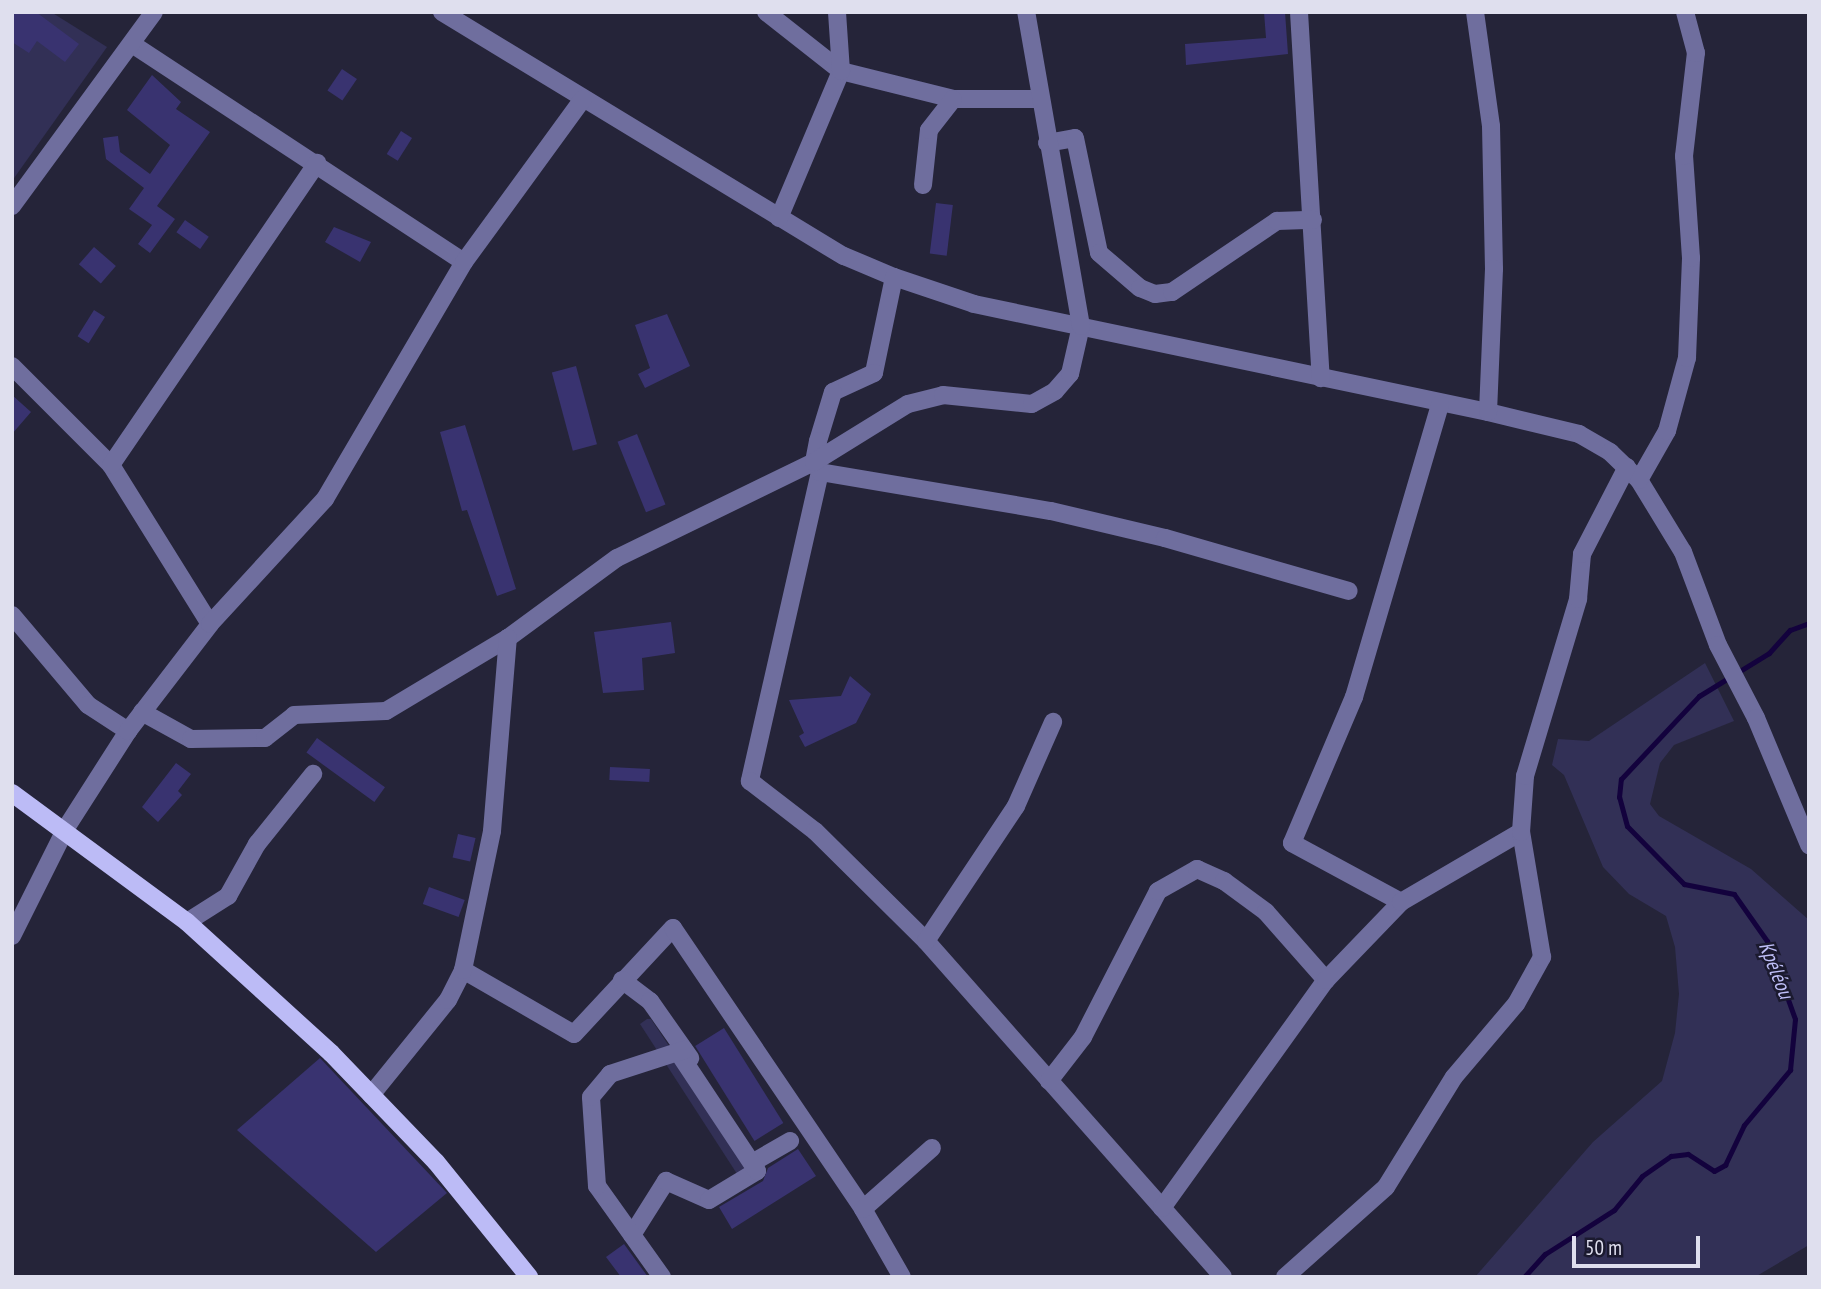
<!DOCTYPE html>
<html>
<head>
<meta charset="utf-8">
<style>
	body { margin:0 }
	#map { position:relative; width:1821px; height:1289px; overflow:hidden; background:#252439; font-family:"PT Sans Narrow",sans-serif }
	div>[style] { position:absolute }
	.green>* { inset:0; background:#323056 }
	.stream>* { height:5px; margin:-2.5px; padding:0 2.5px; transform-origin:2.5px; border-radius:2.5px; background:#13023d }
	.building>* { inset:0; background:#393370; transform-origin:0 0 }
	.minor>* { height:18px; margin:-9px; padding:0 9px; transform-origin:9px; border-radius:9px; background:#6f6e9e }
	.major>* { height:18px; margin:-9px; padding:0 9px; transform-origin:9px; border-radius:9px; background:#bcbbf6 }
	span { translate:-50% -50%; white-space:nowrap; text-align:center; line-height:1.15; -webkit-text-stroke:5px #1b1a2f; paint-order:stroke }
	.water-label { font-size:21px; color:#bebef7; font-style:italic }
	.frame { position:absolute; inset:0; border:14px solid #dfdfee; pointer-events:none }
	.scale { position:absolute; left:1572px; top:1236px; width:128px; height:32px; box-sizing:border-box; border:4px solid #dfdfee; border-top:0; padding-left:9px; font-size:21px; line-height:24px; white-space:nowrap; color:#dfdfee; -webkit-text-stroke:5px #1b1a2f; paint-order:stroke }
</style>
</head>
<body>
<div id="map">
	<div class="green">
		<i style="clip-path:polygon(12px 12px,51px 12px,107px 47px,12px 181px)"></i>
		<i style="clip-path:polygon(1705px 663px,1734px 721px,1674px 745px,1660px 763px,1650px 804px,1659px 816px,1751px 869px,1809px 920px,1809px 1245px,1755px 1277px,1475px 1277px,1593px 1142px,1662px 1081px,1675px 1033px,1679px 994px,1675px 947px,1666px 916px,1629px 894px,1603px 867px,1564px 775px,1552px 765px,1558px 739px,1589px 741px)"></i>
		<i style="clip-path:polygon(647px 1019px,651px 1019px,752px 1170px,741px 1180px,640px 1024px)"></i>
	</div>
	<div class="stream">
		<i style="left:1524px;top:1277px;width:31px;rotate:-48deg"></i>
		<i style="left:1545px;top:1254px;width:82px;rotate:-32.5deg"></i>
		<i style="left:1614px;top:1210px;width:44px;rotate:-50.5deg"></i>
		<i style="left:1642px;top:1176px;width:35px;rotate:-35deg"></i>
		<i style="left:1671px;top:1156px;width:17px;rotate:-7deg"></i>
		<i style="left:1688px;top:1154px;width:31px;rotate:33deg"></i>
		<i style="left:1714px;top:1171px;width:13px;rotate:-29deg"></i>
		<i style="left:1725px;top:1165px;width:44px;rotate:-64.6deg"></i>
		<i style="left:1744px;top:1125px;width:72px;rotate:-50.1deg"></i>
		<i style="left:1790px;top:1070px;width:51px;rotate:-84.4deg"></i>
		<i style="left:1795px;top:1019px;width:83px;rotate:-109.7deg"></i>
		<i style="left:1767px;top:941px;width:57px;rotate:-125.1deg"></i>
		<i style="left:1734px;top:894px;width:51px;rotate:-168.7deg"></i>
		<i style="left:1684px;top:884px;width:81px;rotate:-134.5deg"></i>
		<i style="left:1627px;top:826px;width:30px;rotate:-105deg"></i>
		<i style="left:1619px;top:797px;width:18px;rotate:-84deg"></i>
		<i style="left:1621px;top:779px;width:114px;rotate:-46.8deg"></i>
		<i style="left:1699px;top:696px;width:82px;rotate:-31.6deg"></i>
		<i style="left:1769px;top:653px;width:31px;rotate:-48deg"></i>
		<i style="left:1790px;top:630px;width:20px;rotate:-20deg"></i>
	</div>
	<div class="building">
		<i style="clip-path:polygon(12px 12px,36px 12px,79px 44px,65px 62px,37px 41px,29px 53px,12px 42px)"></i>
		<i style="clip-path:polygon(1264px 12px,1285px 12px,1288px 54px,1186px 65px,1185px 44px,1266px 38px)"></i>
		<i style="left:342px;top:69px;width:18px;height:26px;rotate:34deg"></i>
		<i style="clip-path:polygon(152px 75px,181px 102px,176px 109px,210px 132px,157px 206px,175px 219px,150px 253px,138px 244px,152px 225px,129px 209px,144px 188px,106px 159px,103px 138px,118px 136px,120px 152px,150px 174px,170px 145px,127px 110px)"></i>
		<i style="left:401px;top:131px;width:13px;height:27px;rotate:32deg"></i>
		<i style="left:936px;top:203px;width:17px;height:51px;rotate:7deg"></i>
		<i style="left:185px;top:220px;width:29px;height:15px;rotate:35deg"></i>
		<i style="clip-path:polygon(334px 227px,371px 242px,360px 262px,325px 242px)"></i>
		<i style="left:94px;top:247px;width:29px;height:23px;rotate:41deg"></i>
		<i style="left:94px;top:310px;width:13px;height:31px;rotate:32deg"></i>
		<i style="clip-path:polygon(667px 314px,690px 366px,645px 388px,638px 374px,650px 368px,635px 325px)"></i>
		<i style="left:576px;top:366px;width:81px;height:25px;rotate:75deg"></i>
		<i style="clip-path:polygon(12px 395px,31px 412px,12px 434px)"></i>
		<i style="clip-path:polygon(465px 425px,516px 589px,497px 596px,467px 510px,462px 511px,440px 432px)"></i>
		<i style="left:637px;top:434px;width:76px;height:21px;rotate:68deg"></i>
		<i style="clip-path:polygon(671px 622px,675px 653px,642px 658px,644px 690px,603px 693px,594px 632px)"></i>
		<i style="clip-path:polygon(850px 676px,871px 694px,856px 723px,805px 747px,799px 736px,804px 733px,789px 700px,841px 696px)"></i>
		<i style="left:317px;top:738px;width:84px;height:18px;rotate:36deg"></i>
		<i style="clip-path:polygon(176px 763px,191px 774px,178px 791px,182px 795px,158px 822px,142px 807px)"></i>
		<i style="left:610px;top:767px;width:40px;height:13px;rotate:3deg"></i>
		<i style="left:458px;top:834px;width:18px;height:24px;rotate:13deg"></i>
		<i style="left:429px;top:887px;width:38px;height:18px;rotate:20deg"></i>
		<i style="left:724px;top:1028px;width:112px;height:34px;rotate:58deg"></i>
		<i style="clip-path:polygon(320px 1058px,447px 1193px,376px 1252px,237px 1130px)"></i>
		<i style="clip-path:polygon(798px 1149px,816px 1176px,732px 1229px,719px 1207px,763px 1181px,768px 1168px)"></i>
		<i style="clip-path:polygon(624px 1244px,648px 1277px,621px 1277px,606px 1257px)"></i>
	</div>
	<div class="minor">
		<i style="left:442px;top:12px;width:470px;rotate:31.3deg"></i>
		<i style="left:844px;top:256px;width:54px;rotate:22.8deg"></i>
		<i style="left:894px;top:277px;width:84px;rotate:18.6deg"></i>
		<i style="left:974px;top:304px;width:525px;rotate:11.87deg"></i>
		<i style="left:1488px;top:412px;width:94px;rotate:13.6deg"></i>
		<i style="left:1579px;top:434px;width:36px;rotate:30deg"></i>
		<i style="left:1610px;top:452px;width:40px;rotate:44deg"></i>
		<i style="left:1639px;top:480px;width:84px;rotate:58.6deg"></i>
		<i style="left:1683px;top:552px;width:99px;rotate:69.4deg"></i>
		<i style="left:1718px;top:645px;width:82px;rotate:62.5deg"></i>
		<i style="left:1756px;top:718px;width:138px;rotate:67.3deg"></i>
		<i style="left:766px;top:12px;width:95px;rotate:38.2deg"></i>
		<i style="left:841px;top:71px;width:115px;rotate:14deg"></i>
		<i style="left:953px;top:99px;width:86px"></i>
		<i style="left:1299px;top:12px;width:367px;rotate:86.6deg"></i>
		<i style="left:1475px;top:12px;width:115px;rotate:82deg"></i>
		<i style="left:1491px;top:126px;width:143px;rotate:88.8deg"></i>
		<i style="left:1494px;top:269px;width:143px;rotate:92.4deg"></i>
		<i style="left:132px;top:44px;width:397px;rotate:33.3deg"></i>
		<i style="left:1047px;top:143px;width:28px;rotate:-10deg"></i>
		<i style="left:1075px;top:138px;width:117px;rotate:78.2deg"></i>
		<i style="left:1099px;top:253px;width:54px;rotate:40.5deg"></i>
		<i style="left:1140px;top:288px;width:16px;rotate:22deg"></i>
		<i style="left:1155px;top:294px;width:17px;rotate:-7deg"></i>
		<i style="left:1172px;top:292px;width:127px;rotate:-34.1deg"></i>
		<i style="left:1277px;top:221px;width:36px;rotate:-2deg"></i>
		<i style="left:923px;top:185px;width:55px;rotate:-83.8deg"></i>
		<i style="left:929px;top:130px;width:39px;rotate:-52deg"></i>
		<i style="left:12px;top:206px;width:240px;rotate:-53.8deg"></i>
		<i style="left:779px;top:218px;width:160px;rotate:-67.1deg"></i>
		<i style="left:841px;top:71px;width:59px;rotate:-93.9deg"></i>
		<i style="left:894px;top:277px;width:98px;rotate:101.8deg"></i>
		<i style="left:874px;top:373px;width:45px;rotate:155.1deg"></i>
		<i style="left:833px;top:392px;width:51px;rotate:107deg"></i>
		<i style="left:818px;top:441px;width:21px;rotate:101deg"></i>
		<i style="left:814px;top:462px;width:12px;rotate:59deg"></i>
		<i style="left:820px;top:472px;width:317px;rotate:102.8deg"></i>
		<i style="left:750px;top:781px;width:82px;rotate:37.6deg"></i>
		<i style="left:815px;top:831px;width:156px;rotate:44.7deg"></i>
		<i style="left:926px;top:941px;width:448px;rotate:48.5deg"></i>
		<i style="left:12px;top:366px;width:140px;rotate:45deg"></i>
		<i style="left:111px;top:465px;width:187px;rotate:58.1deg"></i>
		<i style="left:111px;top:465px;width:366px;rotate:-55.7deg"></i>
		<i style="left:820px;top:472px;width:234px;rotate:9.6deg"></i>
		<i style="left:1051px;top:511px;width:117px;rotate:13.3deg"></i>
		<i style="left:1165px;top:538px;width:191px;rotate:16.1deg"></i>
		<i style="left:1639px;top:480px;width:56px;rotate:-60.3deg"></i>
		<i style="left:1667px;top:431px;width:76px;rotate:-74.7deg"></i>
		<i style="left:1687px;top:358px;width:100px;rotate:-87.7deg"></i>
		<i style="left:1691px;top:258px;width:102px;rotate:-93.9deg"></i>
		<i style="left:1684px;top:156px;width:104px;rotate:-83.4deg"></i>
		<i style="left:1696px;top:53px;width:42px;rotate:-105deg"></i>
		<i style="left:12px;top:615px;width:118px;rotate:49.8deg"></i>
		<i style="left:88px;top:705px;width:48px;rotate:33deg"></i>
		<i style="left:142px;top:712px;width:56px;rotate:28.9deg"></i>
		<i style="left:191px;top:739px;width:74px;rotate:-0.8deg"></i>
		<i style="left:265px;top:738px;width:37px;rotate:-38deg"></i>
		<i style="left:294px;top:715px;width:92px;rotate:-2.5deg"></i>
		<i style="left:386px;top:711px;width:142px;rotate:-30.9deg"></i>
		<i style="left:508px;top:638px;width:135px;rotate:-36.3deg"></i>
		<i style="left:617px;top:558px;width:219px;rotate:-26deg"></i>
		<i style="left:814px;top:462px;width:110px;rotate:-31.7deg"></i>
		<i style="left:908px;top:404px;width:36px;rotate:-14deg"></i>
		<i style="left:943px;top:395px;width:89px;rotate:5.8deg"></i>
		<i style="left:1032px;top:404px;width:26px;rotate:-29deg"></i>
		<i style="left:1055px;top:391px;width:23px;rotate:-49deg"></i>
		<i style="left:1070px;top:374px;width:49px;rotate:-77.1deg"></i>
		<i style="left:1081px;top:326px;width:319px;rotate:-99.9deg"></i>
		<i style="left:1401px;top:902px;width:124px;rotate:-151.6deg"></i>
		<i style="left:1292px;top:843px;width:159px;rotate:-67deg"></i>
		<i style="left:1354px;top:697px;width:305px;rotate:-73.6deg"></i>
		<i style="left:187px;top:922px;width:49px;rotate:-32.4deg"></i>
		<i style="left:228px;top:896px;width:60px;rotate:-60.9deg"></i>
		<i style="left:257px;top:844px;width:90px;rotate:-51.3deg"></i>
		<i style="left:12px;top:936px;width:121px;rotate:-63.4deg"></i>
		<i style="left:66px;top:828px;width:115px;rotate:-57.4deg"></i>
		<i style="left:128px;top:731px;width:135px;rotate:-52.5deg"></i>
		<i style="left:210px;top:624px;width:170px;rotate:-47.4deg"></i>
		<i style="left:325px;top:499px;width:275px;rotate:-59.6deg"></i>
		<i style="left:464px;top:262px;width:202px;rotate:-53.9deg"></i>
		<i style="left:926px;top:941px;width:162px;rotate:-56.3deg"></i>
		<i style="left:1016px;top:806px;width:92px;rotate:-66.2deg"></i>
		<i style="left:463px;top:970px;width:128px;rotate:30deg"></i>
		<i style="left:574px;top:1034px;width:145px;rotate:-47deg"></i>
		<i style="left:673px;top:928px;width:339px;rotate:55.9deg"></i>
		<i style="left:863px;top:1209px;width:78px;rotate:60.2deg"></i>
		<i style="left:622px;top:980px;width:35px;rotate:37deg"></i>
		<i style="left:650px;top:1001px;width:70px;rotate:54.9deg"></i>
		<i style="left:1049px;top:1081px;width:56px;rotate:-52.3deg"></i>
		<i style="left:1083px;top:1037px;width:164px;rotate:-62.8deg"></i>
		<i style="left:1158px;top:891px;width:45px;rotate:-29.4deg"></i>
		<i style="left:1197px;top:869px;width:30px;rotate:24deg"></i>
		<i style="left:1224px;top:881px;width:52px;rotate:36.4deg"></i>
		<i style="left:1266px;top:912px;width:91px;rotate:48.6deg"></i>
		<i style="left:371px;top:1095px;width:122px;rotate:-51deg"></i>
		<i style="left:448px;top:1000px;width:34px;rotate:-63deg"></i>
		<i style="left:463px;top:970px;width:142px;rotate:-78.2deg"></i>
		<i style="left:492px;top:831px;width:194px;rotate:-85.3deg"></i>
		<i style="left:752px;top:1163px;width:44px;rotate:-30.1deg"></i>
		<i style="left:1162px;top:1208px;width:281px;rotate:-54.3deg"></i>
		<i style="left:1326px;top:980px;width:108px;rotate:-46.1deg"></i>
		<i style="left:1401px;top:902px;width:139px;rotate:-30.3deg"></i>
		<i style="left:863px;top:1209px;width:92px;rotate:-41.5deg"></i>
		<i style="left:632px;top:1235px;width:64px;rotate:-57.8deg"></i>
		<i style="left:666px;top:1181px;width:47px;rotate:23.8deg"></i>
		<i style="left:709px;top:1200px;width:56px;rotate:-31.1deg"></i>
		<i style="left:757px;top:1171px;width:139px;rotate:-123.6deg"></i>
		<i style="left:662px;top:1277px;width:112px;rotate:-125.5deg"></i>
		<i style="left:597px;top:1186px;width:89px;rotate:-93.9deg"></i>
		<i style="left:591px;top:1097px;width:30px;rotate:-50deg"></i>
		<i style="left:610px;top:1074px;width:78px;rotate:-18deg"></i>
		<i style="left:1285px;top:1277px;width:135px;rotate:-41.7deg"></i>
		<i style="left:1386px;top:1187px;width:129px;rotate:-58.3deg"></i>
		<i style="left:1454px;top:1077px;width:96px;rotate:-49.7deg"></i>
		<i style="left:1516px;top:1004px;width:54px;rotate:-61deg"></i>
		<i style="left:1542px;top:957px;width:127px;rotate:-99.5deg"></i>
		<i style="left:1521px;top:832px;width:56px;rotate:-85.9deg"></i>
		<i style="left:1525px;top:776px;width:185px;rotate:-73.3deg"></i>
		<i style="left:1578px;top:599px;width:45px;rotate:-84.9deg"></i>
		<i style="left:1582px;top:554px;width:98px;rotate:-62.7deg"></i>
	</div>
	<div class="major">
		<i style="left:12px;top:793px;width:217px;rotate:36.4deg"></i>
		<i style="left:187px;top:922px;width:195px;rotate:42.3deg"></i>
		<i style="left:331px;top:1053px;width:151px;rotate:46.1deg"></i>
		<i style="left:436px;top:1162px;width:148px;rotate:51deg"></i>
	</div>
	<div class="water-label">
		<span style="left:1776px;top:970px;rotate:68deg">Kpéléou</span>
	</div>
	<div class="frame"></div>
	<div class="scale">50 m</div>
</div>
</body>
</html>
